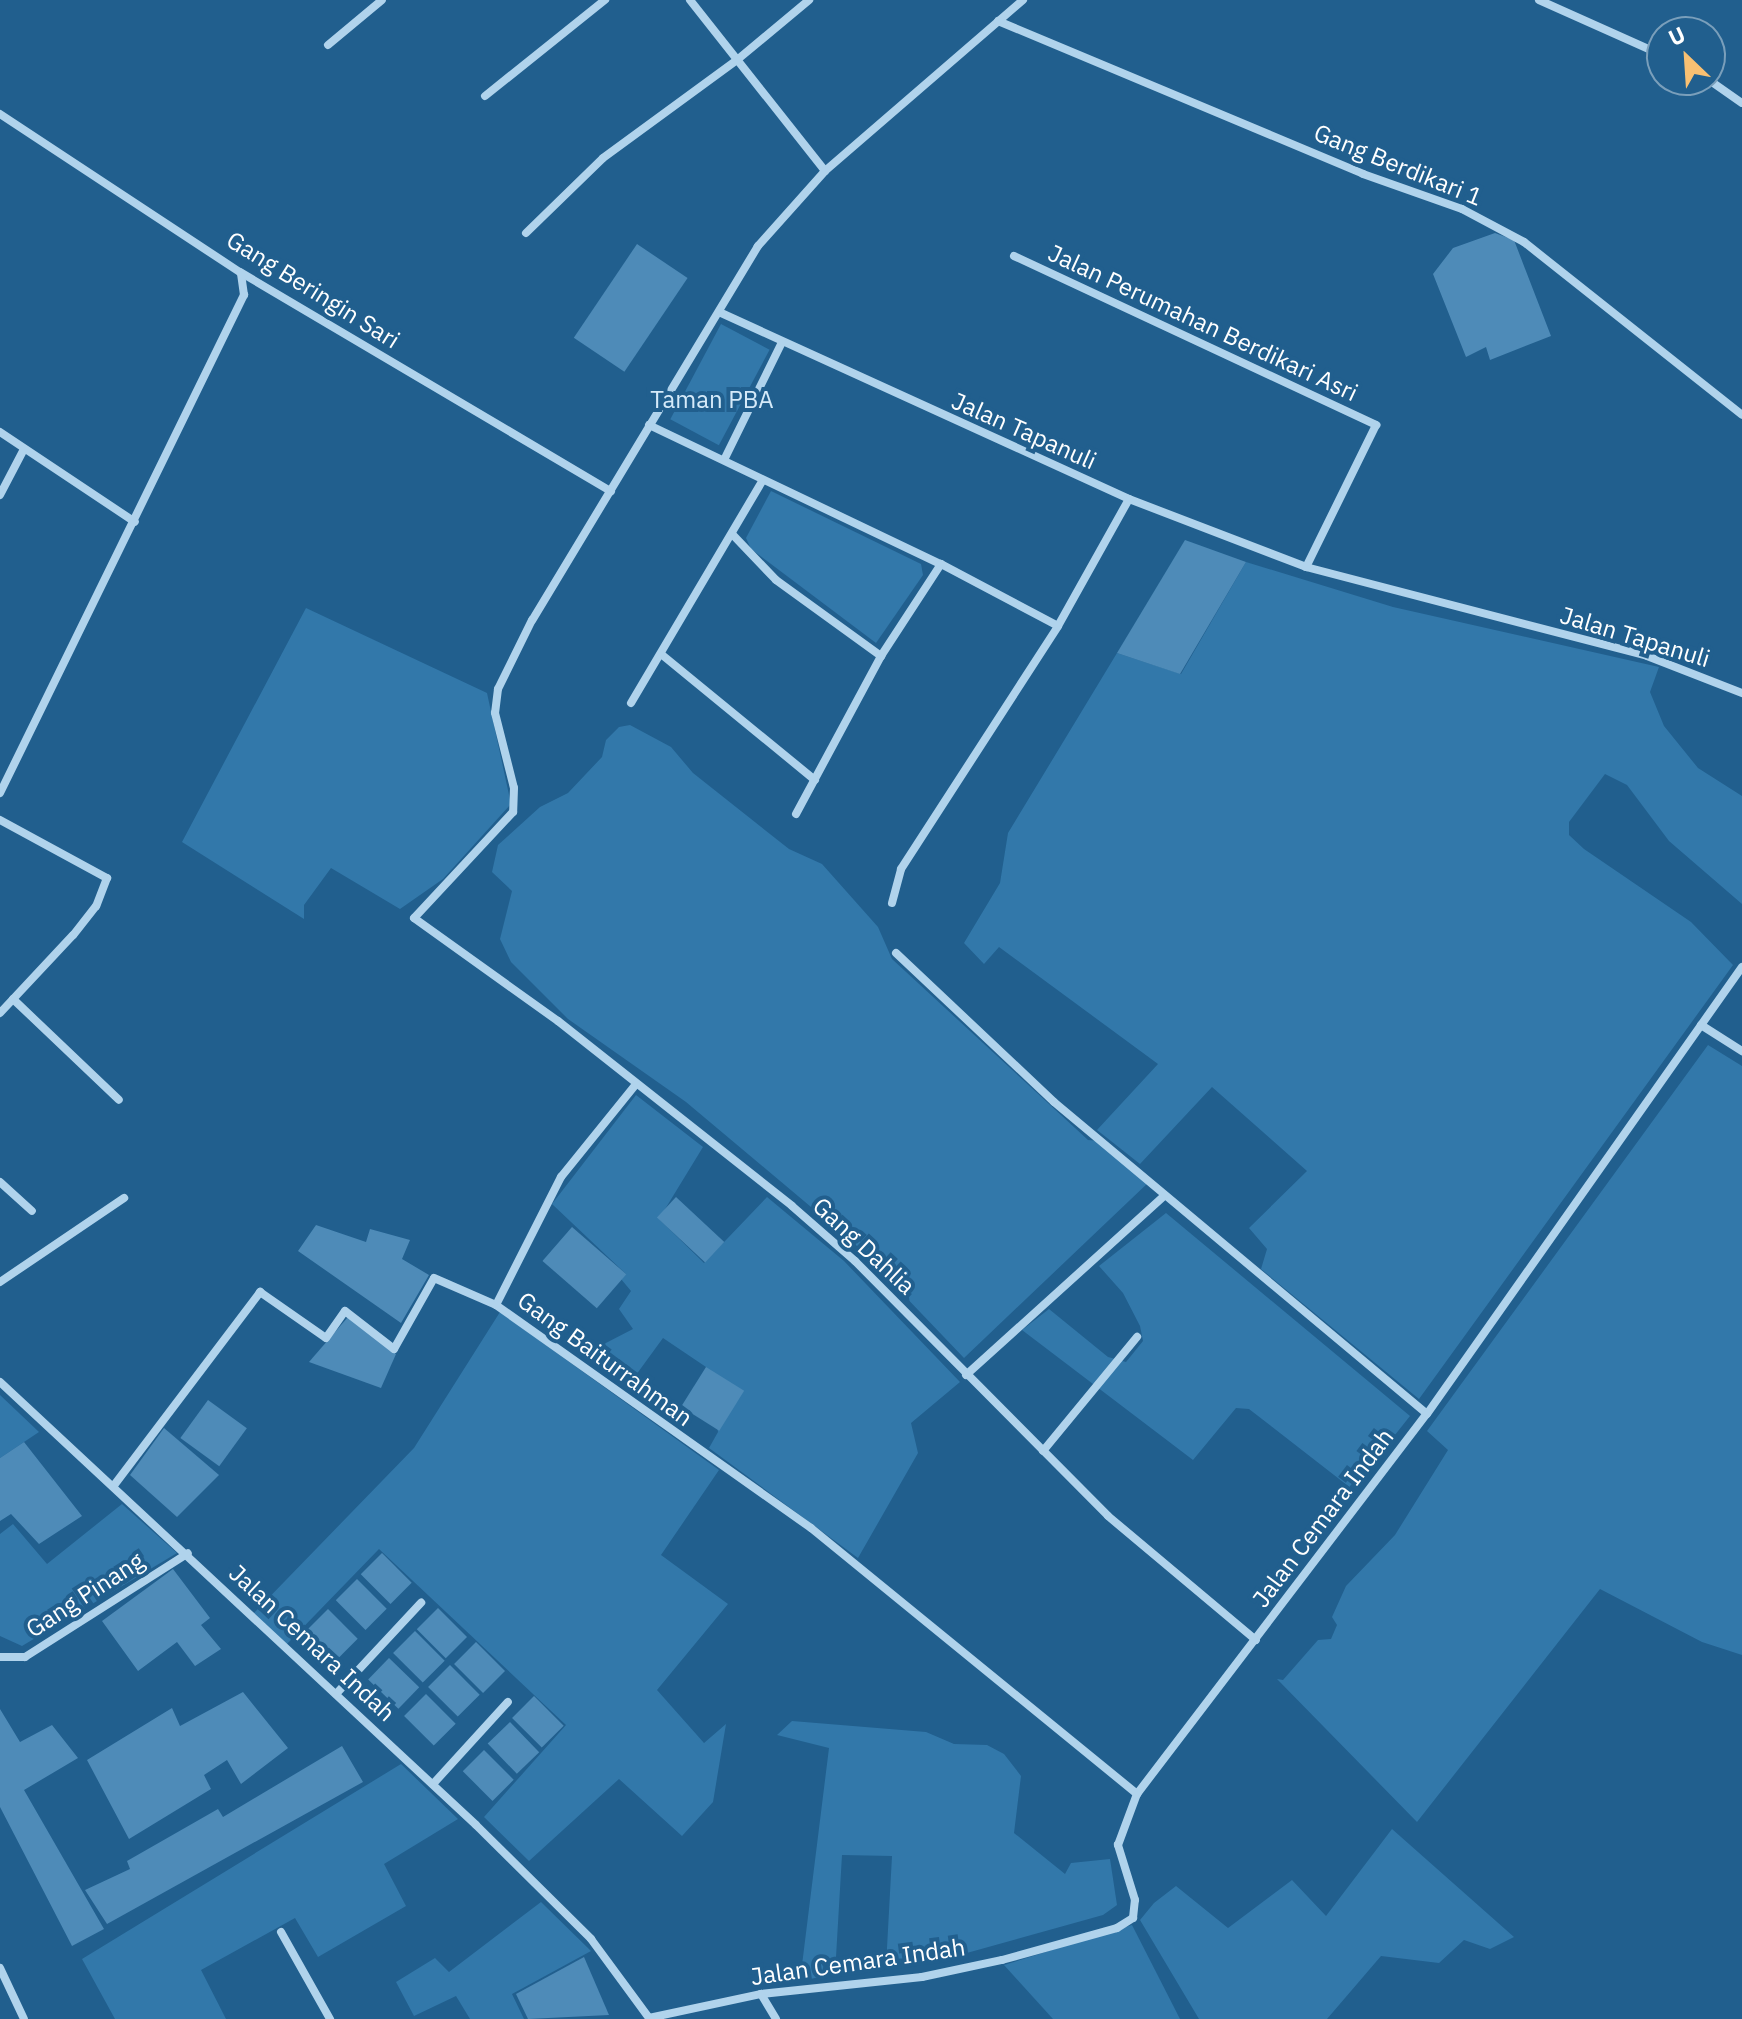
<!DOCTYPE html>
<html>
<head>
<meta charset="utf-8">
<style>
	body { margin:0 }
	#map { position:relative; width:1742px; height:2019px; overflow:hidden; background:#215f8e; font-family:"IBM Plex Sans",sans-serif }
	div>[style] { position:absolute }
	.green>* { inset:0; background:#3278aa; transform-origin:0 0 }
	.building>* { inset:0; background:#4e8bb8; transform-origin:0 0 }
	.street>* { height:8px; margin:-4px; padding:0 4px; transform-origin:4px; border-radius:4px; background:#b0d3ec }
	span { translate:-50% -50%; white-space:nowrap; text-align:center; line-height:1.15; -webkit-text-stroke:8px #215f8e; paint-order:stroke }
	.street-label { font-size:24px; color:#fff }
	.park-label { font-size:24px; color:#d5eaf9 }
	.north { position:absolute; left:1646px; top:16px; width:80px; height:80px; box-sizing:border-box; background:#215f8e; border:2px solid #7a9fbb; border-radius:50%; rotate:335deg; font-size:22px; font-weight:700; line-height:32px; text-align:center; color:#fff }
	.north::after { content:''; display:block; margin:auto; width:28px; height:36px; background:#f9c072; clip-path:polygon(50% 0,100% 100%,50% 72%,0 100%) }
</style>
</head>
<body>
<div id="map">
	<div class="green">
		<i style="left:721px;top:324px;width:55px;height:108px;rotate:28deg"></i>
		<i style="clip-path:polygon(771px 491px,921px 564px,923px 575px,876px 643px,751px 549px,746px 538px)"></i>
		<i style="clip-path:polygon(1246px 562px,1393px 607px,1659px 667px,1650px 692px,1664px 726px,1698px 768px,1742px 796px,1742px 904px,1669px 841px,1627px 785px,1605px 774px,1569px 822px,1569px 835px,1584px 849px,1691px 922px,1733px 965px,1419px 1399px,1261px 1269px,1267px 1249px,1249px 1228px,1307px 1171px,1212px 1087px,1140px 1164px,1097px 1130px,1158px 1064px,999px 947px,984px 964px,964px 943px,1000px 883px,1008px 833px,1117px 653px,1181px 674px)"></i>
		<i style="clip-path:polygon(306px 608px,487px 693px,511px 804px,443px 879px,400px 909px,331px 868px,304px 905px,304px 919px,182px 842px)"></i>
		<i style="clip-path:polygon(630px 725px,671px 747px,693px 773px,789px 849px,822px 864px,878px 927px,892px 959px,1088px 1140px,1099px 1141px,1150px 1181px,964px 1358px,855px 1244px,686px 1102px,568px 1019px,511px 962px,500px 939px,512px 891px,492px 872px,498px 845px,540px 807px,568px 793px,602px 757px,606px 740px,619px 727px)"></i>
		<i style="clip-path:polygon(1708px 1045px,1742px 1066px,1742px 1655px,1702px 1642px,1600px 1589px,1417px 1822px,1277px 1679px,1283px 1680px,1318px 1640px,1331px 1639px,1337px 1625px,1332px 1617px,1346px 1586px,1395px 1535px,1448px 1450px,1427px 1431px)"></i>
		<i style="clip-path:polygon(636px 1095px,703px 1147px,659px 1219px,704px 1263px,767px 1197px,844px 1261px,960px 1382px,911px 1423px,918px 1453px,858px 1558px,709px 1448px,718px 1432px,706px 1367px,663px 1338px,636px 1375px,626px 1375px,602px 1345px,633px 1329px,619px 1309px,631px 1291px,621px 1279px,626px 1274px,552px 1204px)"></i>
		<i style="clip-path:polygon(1166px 1213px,1410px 1416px,1352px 1489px,1249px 1409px,1236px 1408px,1193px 1460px,1022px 1330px,1049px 1309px,1108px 1357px,1126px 1362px,1143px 1341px,1140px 1326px,1123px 1293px,1099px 1266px)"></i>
		<i style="clip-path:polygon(500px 1312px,719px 1470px,661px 1555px,728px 1604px,657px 1690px,704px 1743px,726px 1724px,713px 1802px,682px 1836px,619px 1779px,529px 1861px,484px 1817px,566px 1725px,379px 1549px,285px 1646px,252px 1615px,414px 1448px)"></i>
		<i style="clip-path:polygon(0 1395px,39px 1432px,0 1458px)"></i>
		<i style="clip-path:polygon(122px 1504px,177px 1553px,22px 1646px,0 1636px,0 1534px,13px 1524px,47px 1564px)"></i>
		<i style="clip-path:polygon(792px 1721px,926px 1732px,954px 1744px,987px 1745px,1004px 1754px,1021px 1776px,1014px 1833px,1065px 1874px,1071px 1863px,1110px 1859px,1117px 1905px,1103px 1915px,956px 1956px,886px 1966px,892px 1856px,842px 1855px,835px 1974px,800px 1981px,829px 1748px,777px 1735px)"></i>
		<i style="clip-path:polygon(401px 1764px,458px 1819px,384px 1864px,406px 1906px,318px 1957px,295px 1918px,201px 1970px,226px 2019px,115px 2019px,82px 1959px)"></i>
		<i style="clip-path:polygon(1392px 1829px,1514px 1937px,1490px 1949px,1464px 1940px,1439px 1963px,1381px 1956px,1327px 2019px,1199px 2019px,1140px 1920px,1154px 1903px,1176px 1886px,1228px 1928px,1292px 1880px,1326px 1916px)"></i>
		<i style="clip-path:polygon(541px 1902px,591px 1951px,512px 1994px,524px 2019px,470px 2019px,456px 1996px,414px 2016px,396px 1982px,435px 1958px,449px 1972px)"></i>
		<i style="clip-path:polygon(1132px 1925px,1180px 2019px,1053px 2019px,1004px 1965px)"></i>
	</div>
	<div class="building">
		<i style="clip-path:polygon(1495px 233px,1514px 240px,1551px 336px,1490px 360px,1486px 347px,1466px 357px,1433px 274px,1453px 248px)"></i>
		<i style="left:637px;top:244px;width:61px;height:113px;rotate:34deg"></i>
		<i style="clip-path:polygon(1185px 540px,1246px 562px,1180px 674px,1117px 653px)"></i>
		<i style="left:676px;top:1197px;width:66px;height:28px;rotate:43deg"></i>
		<i style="clip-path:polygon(316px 1225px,366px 1242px,370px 1229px,410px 1240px,402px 1259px,429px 1275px,401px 1323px,298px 1251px)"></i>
		<i style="left:572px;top:1227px;width:72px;height:45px;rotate:41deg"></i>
		<i style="clip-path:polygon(348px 1317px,396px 1354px,381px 1388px,309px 1362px)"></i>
		<i style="left:706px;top:1367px;width:45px;height:47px;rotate:32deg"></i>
		<i style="left:208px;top:1400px;width:48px;height:47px;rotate:36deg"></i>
		<i style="clip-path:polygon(164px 1428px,219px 1475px,177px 1517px,130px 1475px)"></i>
		<i style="clip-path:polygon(24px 1442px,82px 1516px,39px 1544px,11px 1514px,0 1521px,0 1458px)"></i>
		<i style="left:382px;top:1553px;width:42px;height:30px;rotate:45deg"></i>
		<i style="clip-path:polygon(173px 1569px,210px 1618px,201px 1625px,221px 1649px,195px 1666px,177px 1642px,138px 1671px,102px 1621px)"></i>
		<i style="left:357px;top:1579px;width:42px;height:30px;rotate:45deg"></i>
		<i style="left:438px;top:1608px;width:41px;height:30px;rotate:45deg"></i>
		<i style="left:328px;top:1609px;width:42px;height:30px;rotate:45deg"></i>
		<i style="left:415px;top:1631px;width:42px;height:31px;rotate:45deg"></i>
		<i style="left:476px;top:1642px;width:41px;height:31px;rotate:45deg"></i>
		<i style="left:389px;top:1658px;width:42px;height:30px;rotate:44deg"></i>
		<i style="left:450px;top:1665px;width:42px;height:31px;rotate:45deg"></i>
		<i style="clip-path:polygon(243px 1692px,288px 1748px,241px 1784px,227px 1760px,204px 1775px,211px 1789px,129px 1839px,87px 1760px,172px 1708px,180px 1726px)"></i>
		<i style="left:426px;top:1694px;width:42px;height:31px;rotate:45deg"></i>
		<i style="left:534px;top:1696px;width:42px;height:31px;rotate:45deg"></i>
		<i style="clip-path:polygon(0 1709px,20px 1742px,52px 1725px,78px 1758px,24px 1790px,104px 1929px,72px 1946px,0 1807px)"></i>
		<i style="left:510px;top:1722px;width:42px;height:31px;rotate:46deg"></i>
		<i style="clip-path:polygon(342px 1746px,363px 1782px,107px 1924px,85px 1890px,130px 1869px,127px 1861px,218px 1809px,223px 1817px)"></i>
		<i style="left:484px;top:1750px;width:42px;height:30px;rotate:45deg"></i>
		<i style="clip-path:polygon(584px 1957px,609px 2015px,528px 2019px,516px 1994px)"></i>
	</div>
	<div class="street">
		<i style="left:690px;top:0;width:218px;rotate:51.7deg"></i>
		<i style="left:1023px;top:0;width:262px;rotate:139.2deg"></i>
		<i style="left:825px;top:171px;width:101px;rotate:131.8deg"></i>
		<i style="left:758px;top:246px;width:437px;rotate:121.1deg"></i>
		<i style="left:532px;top:620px;width:77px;rotate:116.2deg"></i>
		<i style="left:498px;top:689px;width:24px;rotate:97deg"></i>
		<i style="left:495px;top:713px;width:77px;rotate:75.8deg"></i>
		<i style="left:514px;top:788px;width:24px;rotate:92deg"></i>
		<i style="left:513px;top:812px;width:145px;rotate:133deg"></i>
		<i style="left:414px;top:918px;width:177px;rotate:35.6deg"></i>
		<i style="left:558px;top:1021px;width:298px;rotate:38.3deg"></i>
		<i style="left:792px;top:1206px;width:84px;rotate:41.1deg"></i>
		<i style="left:855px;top:1261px;width:359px;rotate:45.2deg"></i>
		<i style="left:1108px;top:1516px;width:193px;rotate:40deg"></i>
		<i style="left:1539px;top:0;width:135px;rotate:24.1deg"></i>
		<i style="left:998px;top:21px;width:396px;rotate:22.7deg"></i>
		<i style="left:1363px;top:174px;width:105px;rotate:19.5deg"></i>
		<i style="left:1462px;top:209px;width:70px;rotate:28deg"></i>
		<i style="left:1524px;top:242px;width:278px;rotate:38.4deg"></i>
		<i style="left:328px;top:45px;width:70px;rotate:-39.8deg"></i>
		<i style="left:1709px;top:80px;width:40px;rotate:34.9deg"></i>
		<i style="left:485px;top:96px;width:154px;rotate:-38.7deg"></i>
		<i style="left:0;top:114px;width:287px;rotate:33.4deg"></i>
		<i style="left:240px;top:272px;width:431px;rotate:30.6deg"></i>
		<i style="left:526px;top:233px;width:107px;rotate:-44.2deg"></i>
		<i style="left:603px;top:158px;width:166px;rotate:-36.2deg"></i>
		<i style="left:737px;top:60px;width:94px;rotate:-39.8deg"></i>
		<i style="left:1014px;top:256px;width:400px;rotate:25deg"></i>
		<i style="left:1376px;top:425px;width:158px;rotate:116.2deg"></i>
		<i style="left:719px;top:312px;width:451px;rotate:24.5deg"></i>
		<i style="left:1129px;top:499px;width:190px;rotate:21deg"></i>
		<i style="left:1306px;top:567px;width:352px;rotate:14.6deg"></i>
		<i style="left:1647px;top:656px;width:102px;rotate:21.3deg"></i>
		<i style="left:649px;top:425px;width:323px;rotate:25.5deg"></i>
		<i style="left:941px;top:564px;width:132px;rotate:27.9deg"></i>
		<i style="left:0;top:432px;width:162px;rotate:33.7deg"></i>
		<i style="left:725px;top:458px;width:129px;rotate:-63.8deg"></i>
		<i style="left:0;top:495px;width:52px;rotate:-62.4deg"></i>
		<i style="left:733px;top:535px;width:62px;rotate:46.3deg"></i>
		<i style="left:776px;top:580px;width:130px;rotate:35.9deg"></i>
		<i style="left:661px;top:654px;width:199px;rotate:39.3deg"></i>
		<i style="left:631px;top:703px;width:259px;rotate:-59.4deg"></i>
		<i style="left:0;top:793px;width:555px;rotate:-63.9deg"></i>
		<i style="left:244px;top:295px;width:22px;rotate:-98deg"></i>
		<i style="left:796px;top:814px;width:179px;rotate:-61.7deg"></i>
		<i style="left:881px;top:656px;width:110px;rotate:-56.9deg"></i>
		<i style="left:0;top:820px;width:122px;rotate:28.5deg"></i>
		<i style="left:107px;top:878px;width:30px;rotate:111deg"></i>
		<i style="left:96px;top:906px;width:37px;rotate:128deg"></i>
		<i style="left:73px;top:935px;width:107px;rotate:133.1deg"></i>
		<i style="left:892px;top:903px;width:35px;rotate:-75deg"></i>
		<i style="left:901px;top:869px;width:289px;rotate:-57.1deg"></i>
		<i style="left:1058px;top:626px;width:145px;rotate:-60.8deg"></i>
		<i style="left:896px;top:953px;width:217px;rotate:43.3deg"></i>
		<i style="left:1054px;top:1102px;width:486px;rotate:39.9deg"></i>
		<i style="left:13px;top:999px;width:146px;rotate:43.6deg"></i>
		<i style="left:1701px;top:1025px;width:49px;rotate:32.4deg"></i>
		<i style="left:0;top:1182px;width:43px;rotate:42.2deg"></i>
		<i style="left:0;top:1282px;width:150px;rotate:-34.1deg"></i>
		<i style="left:496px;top:1305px;width:144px;rotate:-63.1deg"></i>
		<i style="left:561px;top:1177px;width:119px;rotate:-51.1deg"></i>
		<i style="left:966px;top:1375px;width:268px;rotate:-42.1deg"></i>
		<i style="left:0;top:1382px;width:650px;rotate:42.94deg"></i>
		<i style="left:476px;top:1825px;width:162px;rotate:44.7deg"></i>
		<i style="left:591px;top:1939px;width:98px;rotate:53.7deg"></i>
		<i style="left:649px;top:2018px;width:115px;rotate:-12.1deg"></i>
		<i style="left:761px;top:1994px;width:162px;rotate:-6deg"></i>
		<i style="left:922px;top:1977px;width:82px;rotate:-12deg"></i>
		<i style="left:1002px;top:1960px;width:119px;rotate:-15.5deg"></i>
		<i style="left:1117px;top:1928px;width:19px;rotate:-32deg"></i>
		<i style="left:1133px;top:1918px;width:18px;rotate:-84deg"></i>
		<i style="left:1135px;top:1900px;width:58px;rotate:-107.2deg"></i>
		<i style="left:1118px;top:1845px;width:54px;rotate:-69.6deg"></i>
		<i style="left:1137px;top:1794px;width:478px;rotate:-52.7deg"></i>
		<i style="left:1427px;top:1414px;width:547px;rotate:-54.83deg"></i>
		<i style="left:1043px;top:1451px;width:148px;rotate:-50.5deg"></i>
		<i style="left:115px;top:1484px;width:241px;rotate:-52.9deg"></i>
		<i style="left:260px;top:1292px;width:80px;rotate:34.9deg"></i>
		<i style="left:326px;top:1338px;width:33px;rotate:-55deg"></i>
		<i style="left:345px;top:1311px;width:62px;rotate:37.8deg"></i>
		<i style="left:394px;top:1349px;width:81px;rotate:-60.6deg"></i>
		<i style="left:434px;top:1278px;width:68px;rotate:23.5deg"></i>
		<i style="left:496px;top:1305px;width:386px;rotate:35.3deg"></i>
		<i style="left:811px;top:1528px;width:421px;rotate:39.2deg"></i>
		<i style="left:0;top:1657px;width:25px"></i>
		<i style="left:25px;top:1657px;width:193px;rotate:-32.5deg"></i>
		<i style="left:336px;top:1694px;width:125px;rotate:-47deg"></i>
		<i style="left:433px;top:1784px;width:111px;rotate:-47.6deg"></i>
		<i style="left:281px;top:1932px;width:100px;rotate:60.6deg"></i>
		<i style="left:0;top:1968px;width:56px;rotate:64.8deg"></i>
		<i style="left:761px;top:1994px;width:29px;rotate:59deg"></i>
	</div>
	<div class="street-label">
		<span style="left:1398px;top:165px;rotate:22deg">Gang Berdikari 1</span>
		<span style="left:313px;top:290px;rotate:32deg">Gang Beringin Sari</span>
		<span style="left:1203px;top:323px;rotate:25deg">Jalan Perumahan Berdikari Asri</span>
		<span style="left:1024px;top:431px;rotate:24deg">Jalan Tapanuli</span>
		<span style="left:1635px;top:637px;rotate:17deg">Jalan Tapanuli</span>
		<span style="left:864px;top:1246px;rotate:43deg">Gang Dahlia</span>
		<span style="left:605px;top:1359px;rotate:36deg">Gang Baiturrahman</span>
		<span style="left:1323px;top:1518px;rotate:-53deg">Jalan Cemara Indah</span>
		<span style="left:85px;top:1595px;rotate:-33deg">Gang Pinang</span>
		<span style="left:312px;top:1643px;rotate:43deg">Jalan Cemara Indah</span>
		<span style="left:858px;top:1962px;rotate:-8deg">Jalan Cemara Indah</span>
	</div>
	<div class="park-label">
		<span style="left:712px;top:400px">Taman PBA</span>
	</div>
	<div class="north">U</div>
</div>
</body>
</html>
